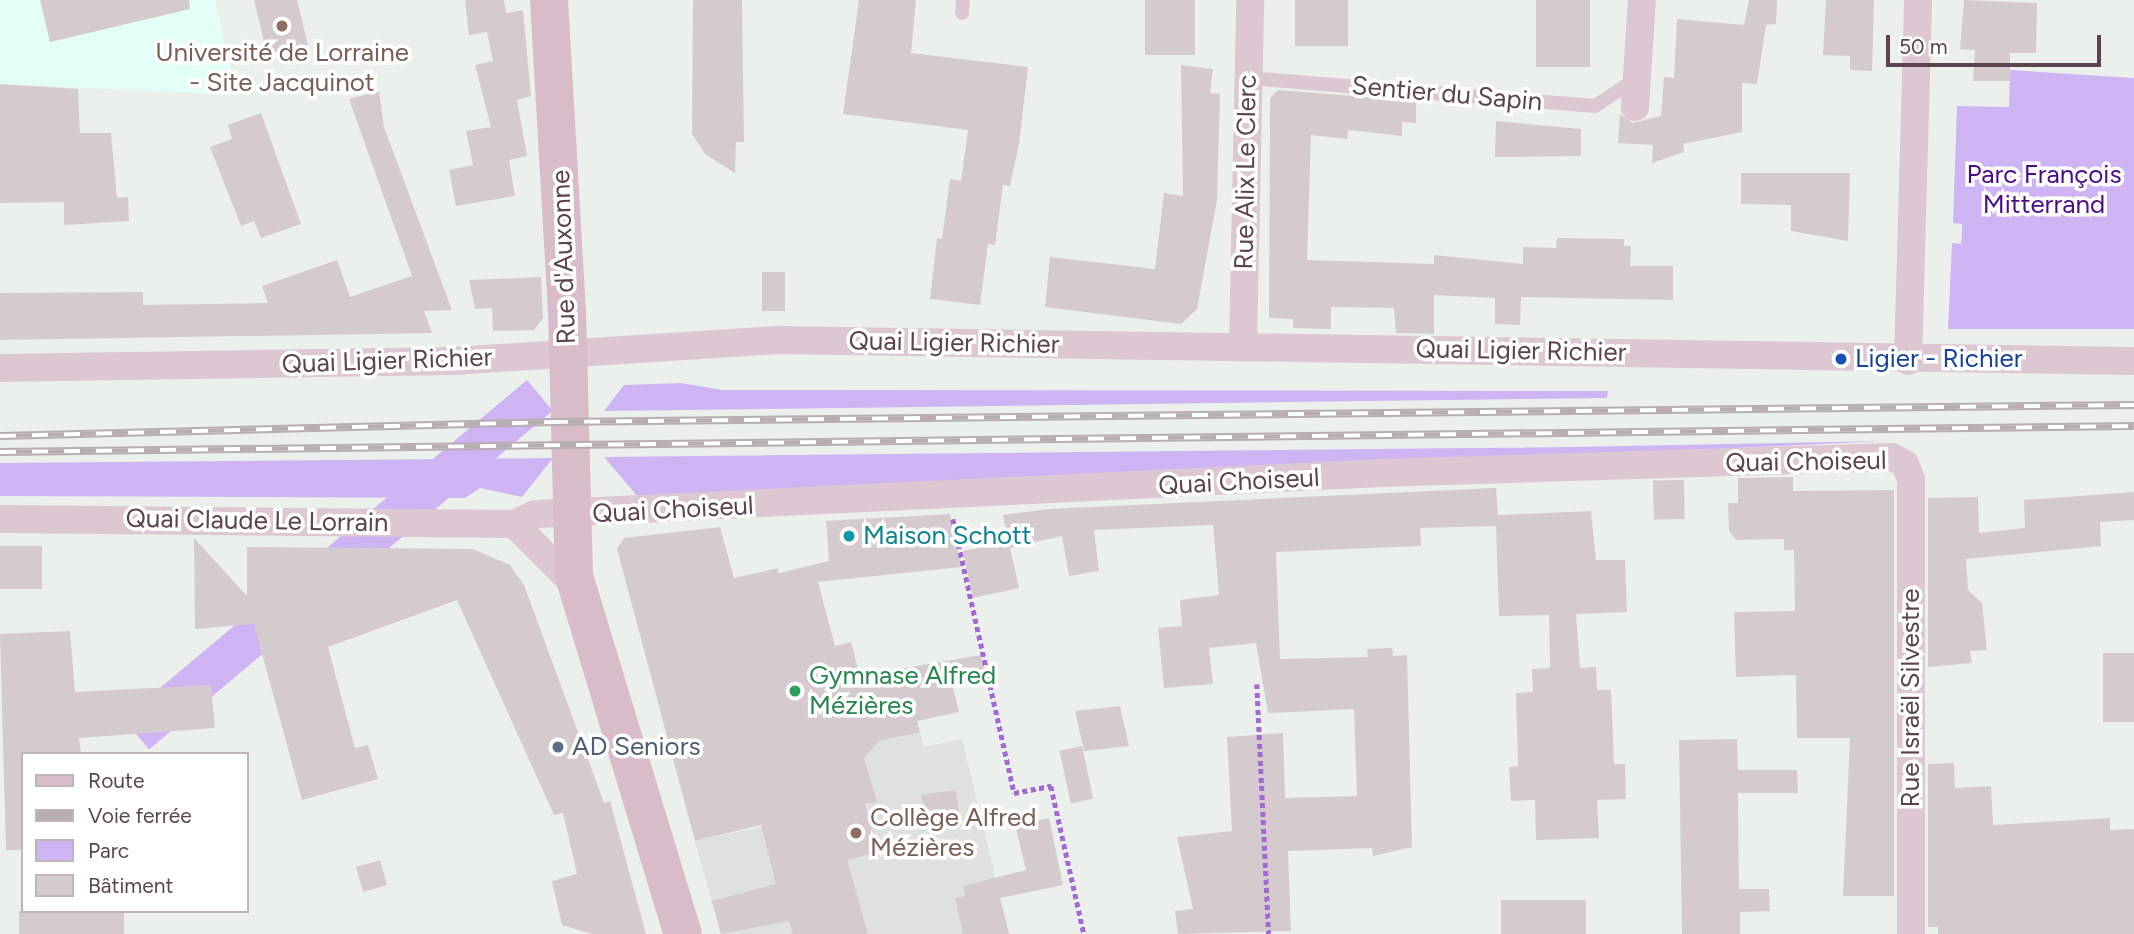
<!DOCTYPE html>
<html>
<head>
<meta charset="utf-8">
<style>
	body { margin:0 }
	#map { position:relative; width:2134px; height:934px; overflow:hidden; background:#ecf0ec; font-family:Figtree,sans-serif }
	div>[style] { position:absolute }
	.commercial>* { inset:0; background:#e2fef7 }
	.education>* { inset:0; background:#dee1dd }
	.green>* { inset:0; background:#cfb4f4; transform-origin:0 0 }
	.building>* { inset:0; background:#d5cbce; transform-origin:0 0 }
	.path>* { height:4.5px; margin-top:-2.25px; transform-origin:0; background:repeating-linear-gradient(90deg,#a368d6 0 5px,transparent 0 8.5px) }
	.lane>* { height:14px; margin:-7px; padding:0 7px; transform-origin:7px; border-radius:7px; background:#dcc7d2 }
	.street>* { height:28px; margin:-14px; padding:0 14px; transform-origin:14px; border-radius:14px; background:#dcc7d2 }
	.secondary>* { height:38px; margin:-19px; padding:0 19px; transform-origin:19px; border-radius:19px; background:#d9bcc9 }
	.rail>* { height:8px; margin-top:-4px; transform-origin:0; background:repeating-linear-gradient(90deg,#fff 0 16px,#b8aeb2 0 32px); box-sizing:border-box; border-block:2px solid #b8aeb2 }
	.dots>* { width:19px; height:19px; translate:-50% -50%; box-sizing:border-box; border:4px solid #fff; border-radius:50% }
	span { translate:-50% -50%; white-space:nowrap; text-align:center; line-height:1.15; -webkit-text-stroke:7px #fff; paint-order:stroke }
	.education-label { font-size:26px; color:#785e54 }
	.left { translate:0 -50%; text-align:left }
	.street-label { font-size:26px; color:#5c434f }
	.park-label { font-size:26px; color:#4c0b86 }
	.transit-label { font-size:26px; color:#164399 }
	.culture-label { font-size:26px; color:#0d838f }
	.leisure-label { font-size:26px; color:#27864d }
	.service-label { font-size:26px; color:#4e5e75 }
	.legend { position:absolute; left:21px; top:752px; width:228px; height:161px; box-sizing:border-box; background:#fff; border:2px solid #beb4b9; margin:0; padding:9px 12px; list-style:none; font-size:21px; color:#5c434f }
	.legend li { display:flex; align-items:center; gap:14px; height:35px }
	.legend b { width:35px; border:2px solid #beb4b9 }
	.scale { position:absolute; left:1886px; top:35px; width:215px; height:32px; box-sizing:border-box; border:4px solid #5c434f; border-top:0; padding-left:9px; font-size:21px; line-height:24px; white-space:nowrap; color:#5c434f; -webkit-text-stroke:5px #fff; paint-order:stroke }
</style>
</head>
<body>
<div id="map">
	<div class="commercial">
		<i style="clip-path:polygon(0 0,215px 0,237px 95px,0 84px)"></i>
	</div>
	<div class="education">
		<i style="clip-path:polygon(920px 732px,924px 747px,962px 739px,1009px 934px,721px 934px,695px 841px,869px 804px,856px 752px,864px 744px)"></i>
	</div>
	<div class="green">
		<i style="clip-path:polygon(2010px 70px,2134px 78px,2134px 329px,1948px 329px,1952px 243px,1961px 244px,1962px 234px,1962px 224px,1953px 223px,1957px 106px,2009px 107px)"></i>
		<i style="left:527px;top:380px;width:40px;height:527px;rotate:50deg"></i>
		<i style="clip-path:polygon(681px 383px,723px 390px,1608px 391px,1607px 398px,604px 411px,624px 385px)"></i>
		<i style="clip-path:polygon(1887px 441px,639px 498px,604px 457px,1570px 447px)"></i>
		<i style="clip-path:polygon(553px 458px,522px 497px,480px 488px,465px 498px,0 496px,0 463px)"></i>
	</div>
	<div class="building">
		<i style="clip-path:polygon(40px 0,189px 0,190px 9px,50px 42px)"></i>
		<i style="clip-path:polygon(254px 0,297px 0,308px 45px,267px 54px)"></i>
		<i style="clip-path:polygon(465px 0,504px 0,506px 13px,523px 10px,531px 96px,517px 100px,527px 156px,509px 160px,515px 196px,456px 206px,449px 170px,473px 165px,466px 131px,491px 127px,475px 65px,493px 61px,487px 32px,469px 35px)"></i>
		<i style="clip-path:polygon(693px 0,742px 0,744px 142px,736px 142px,735px 173px,705px 154px,692px 134px)"></i>
		<i style="clip-path:polygon(859px 0,916px 0,911px 53px,1028px 67px,1019px 144px,1010px 186px,1003px 185px,995px 245px,988px 244px,980px 305px,930px 299px,937px 238px,942px 239px,950px 179px,961px 181px,968px 130px,843px 114px)"></i>
		<i style="left:1145px;top:0;width:50px;height:55px"></i>
		<i style="left:1295px;top:0;width:53px;height:46px"></i>
		<i style="left:1536px;top:0;width:54px;height:67px"></i>
		<i style="clip-path:polygon(1749px 0,1777px 0,1776px 24px,1766px 25px,1757px 84px,1742px 83px,1742px 132px,1683px 144px,1684px 152px,1652px 163px,1653px 145px,1618px 143px,1620px 114px,1633px 123px,1661px 116px,1664px 77px,1674px 78px,1677px 19px,1744px 25px)"></i>
		<i style="clip-path:polygon(1826px 0,1874px 0,1872px 71px,1850px 70px,1850px 56px,1823px 55px)"></i>
		<i style="clip-path:polygon(1964px 0,2037px 3px,2036px 53px,2010px 53px,2010px 81px,1973px 81px,1975px 50px,1960px 49px)"></i>
		<i style="clip-path:polygon(1181px 65px,1213px 69px,1210px 93px,1220px 94px,1217px 200px,1197px 309px,1181px 324px,1045px 307px,1050px 257px,1155px 269px,1164px 193px,1183px 196px)"></i>
		<i style="clip-path:polygon(0 84px,78px 89px,80px 133px,111px 133px,117px 198px,128px 197px,129px 221px,64px 225px,64px 202px,0 203px)"></i>
		<i style="clip-path:polygon(1278px 90px,1416px 101px,1416px 123px,1402px 122px,1402px 136px,1348px 130px,1347px 139px,1311px 135px,1307px 260px,1434px 264px,1434px 255px,1523px 264px,1523px 247px,1556px 248px,1557px 238px,1624px 239px,1624px 246px,1631px 246px,1630px 266px,1673px 266px,1673px 300px,1521px 297px,1520px 325px,1495px 324px,1495px 298px,1434px 295px,1434px 334px,1396px 333px,1394px 308px,1331px 307px,1331px 329px,1293px 328px,1293px 319px,1269px 318px,1270px 98px)"></i>
		<i style="clip-path:polygon(379px 91px,384px 127px,452px 310px,424px 311px,432px 333px,0 340px,0 293px,143px 292px,143px 305px,268px 303px,262px 286px,337px 260px,350px 297px,412px 276px,349px 99px)"></i>
		<i style="clip-path:polygon(261px 113px,301px 224px,261px 238px,254px 221px,241px 226px,210px 147px,232px 139px,228px 125px)"></i>
		<i style="clip-path:polygon(1496px 121px,1581px 129px,1581px 156px,1495px 157px)"></i>
		<i style="clip-path:polygon(1741px 173px,1850px 173px,1848px 241px,1791px 231px,1791px 205px,1741px 204px)"></i>
		<i style="left:762px;top:272px;width:23px;height:39px"></i>
		<i style="clip-path:polygon(541px 277px,543px 318px,534px 330px,493px 331px,492px 308px,475px 309px,469px 280px)"></i>
		<i style="clip-path:polygon(1793px 477px,1793px 491px,1894px 490px,1894px 896px,1843px 896px,1850px 738px,1797px 738px,1796px 675px,1736px 677px,1734px 612px,1795px 611px,1794px 550px,1784px 550px,1784px 539px,1736px 540px,1729px 531px,1728px 503px,1738px 503px,1738px 478px)"></i>
		<i style="left:1684px;top:480px;width:39px;height:31px;rotate:89deg"></i>
		<i style="clip-path:polygon(1496px 488px,1498px 515px,1591px 511px,1596px 560px,1625px 560px,1627px 612px,1576px 614px,1580px 668px,1596px 667px,1597px 690px,1611px 690px,1614px 764px,1625px 764px,1626px 799px,1597px 800px,1599px 838px,1536px 840px,1535px 800px,1511px 801px,1509px 767px,1518px 766px,1516px 693px,1533px 692px,1532px 669px,1550px 668px,1549px 615px,1499px 616px,1496px 526px,1420px 528px,1421px 546px,1276px 552px,1280px 659px,1368px 657px,1367px 649px,1392px 648px,1393px 656px,1407px 655px,1412px 847px,1373px 856px,1372px 848px,1288px 851px,1291px 931px,1178px 934px,1175px 911px,1193px 909px,1177px 837px,1232px 831px,1227px 737px,1283px 733px,1285px 798px,1357px 796px,1354px 709px,1268px 713px,1256px 643px,1209px 648px,1213px 684px,1164px 688px,1158px 628px,1182px 626px,1180px 600px,1219px 595px,1213px 525px,1094px 530px,1099px 571px,1069px 576px,1062px 536px,1010px 548px,1019px 588px,973px 598px,963px 551px,1008px 542px,1003px 515px,1049px 509px)"></i>
		<i style="clip-path:polygon(2134px 492px,2134px 520px,2100px 522px,2101px 546px,1966px 559px,1968px 590px,1982px 603px,1987px 650px,1970px 651px,1972px 663px,1928px 667px,1928px 498px,1978px 497px,1979px 533px,2025px 528px,2024px 500px)"></i>
		<i style="clip-path:polygon(950px 514px,961px 567px,818px 582px,835px 646px,851px 642px,860px 676px,981px 655px,986px 680px,953px 687px,959px 712px,917px 721px,920px 732px,879px 741px,864px 758px,877px 802px,865px 804px,878px 852px,847px 860px,868px 934px,793px 934px,789px 921px,721px 934px,712px 901px,776px 884px,761px 825px,695px 841px,617px 549px,624px 538px,720px 527px,734px 578px,778px 568px,779px 573px,829px 561px,826px 521px)"></i>
		<i style="clip-path:polygon(194px 538px,247px 596px,247px 547px,473px 549px,510px 565px,524px 585px,604px 803px,610px 801px,646px 934px,592px 934px,562px 925px,552px 881px,577px 874px,563px 813px,554px 815px,457px 600px,328px 647px,355px 748px,368px 745px,378px 779px,302px 800px,254px 624px,195px 629px)"></i>
		<i style="left:42px;top:546px;width:43px;height:42px;rotate:90deg"></i>
		<i style="clip-path:polygon(70px 631px,75px 692px,211px 685px,215px 728px,79px 738px,81px 754px,23px 754px,23px 850px,6px 850px,0 634px)"></i>
		<i style="left:2134px;top:653px;width:69px;height:31px;rotate:90deg"></i>
		<i style="clip-path:polygon(1120px 706px,1129px 746px,1084px 751px,1075px 711px)"></i>
		<i style="clip-path:polygon(1737px 739px,1738px 770px,1797px 770px,1798px 793px,1738px 793px,1739px 889px,1769px 889px,1770px 911px,1740px 912px,1740px 934px,1682px 934px,1679px 740px)"></i>
		<i style="left:1082px;top:746px;width:54px;height:23px;rotate:78deg"></i>
		<i style="clip-path:polygon(1954px 763px,1955px 788px,1991px 786px,1993px 825px,2110px 818px,2110px 830px,2134px 829px,2134px 934px,1938px 934px,1938px 927px,1928px 927px,1928px 764px)"></i>
		<i style="clip-path:polygon(955px 790px,959px 811px,928px 819px,921px 795px)"></i>
		<i style="clip-path:polygon(1049px 818px,1063px 885px,1000px 898px,1009px 934px,963px 934px,955px 899px,965px 896px,963px 886px,1026px 870px,1015px 825px)"></i>
		<i style="left:380px;top:860px;width:26px;height:25px;rotate:74deg"></i>
		<i style="left:1501px;top:900px;width:85px;height:34px"></i>
		<i style="left:19px;top:911px;width:105px;height:23px"></i>
	</div>
	<div class="path">
		<i style="left:953px;top:519px;width:281px;rotate:77.4deg"></i>
		<i style="left:1014px;top:793px;width:38px;rotate:-11deg"></i>
		<i style="left:1051px;top:786px;width:152px;rotate:77.4deg"></i>
		<i style="left:1257px;top:684px;width:250px;rotate:87.3deg"></i>
	</div>
	<div class="lane">
		<i style="left:962px;top:13px;width:13px;rotate:-86deg"></i>
		<i style="left:1248px;top:78px;width:348px;rotate:4.6deg"></i>
		<i style="left:1595px;top:106px;width:49px;rotate:-33.4deg"></i>
	</div>
	<div class="street">
		<i style="left:1635px;top:107px;width:107px;rotate:-86.3deg"></i>
		<i style="left:1243px;top:345px;width:345px;rotate:-88.8deg"></i>
		<i style="left:1908px;top:361px;width:361px;rotate:-88.4deg"></i>
		<i style="left:0;top:368px;width:453px;rotate:-0.9deg"></i>
		<i style="left:453px;top:361px;width:329px;rotate:-3.7deg"></i>
		<i style="left:781px;top:340px;width:1353px;rotate:0.89deg"></i>
		<i style="left:0;top:519px;width:514px;rotate:0.56deg"></i>
		<i style="left:514px;top:524px;width:23px;rotate:-25deg"></i>
		<i style="left:535px;top:514px;width:847px;rotate:-2.77deg"></i>
		<i style="left:1381px;top:473px;width:511px;rotate:-1.79deg"></i>
		<i style="left:1892px;top:457px;width:15px;rotate:28deg"></i>
		<i style="left:1905px;top:464px;width:17px;rotate:69deg"></i>
		<i style="left:1911px;top:480px;width:454px;rotate:90deg"></i>
		<i style="left:514px;top:524px;width:91px;rotate:45deg"></i>
	</div>
	<div class="secondary">
		<i style="left:549px;top:0;width:311px;rotate:86.7deg"></i>
		<i style="left:567px;top:310px;width:266px;rotate:88.5deg"></i>
		<i style="left:574px;top:576px;width:374px;rotate:73.1deg"></i>
	</div>
	<div class="rail">
		<i style="left:0;top:436px;width:552px;rotate:-1.45deg"></i>
		<i style="left:552px;top:422px;width:1582px;rotate:-0.62deg"></i>
		<i style="left:0;top:452px;width:2134px;rotate:-0.7deg"></i>
	</div>
	<div class="dots">
		<i style="left:282px;top:26px;background:#8d6e63"></i>
		<i style="left:1841px;top:359px;background:#1a4fb4"></i>
		<i style="left:849px;top:536px;background:#0f9aa8"></i>
		<i style="left:795px;top:691px;background:#2e9e5b"></i>
		<i style="left:558px;top:747px;background:#5c6f8a"></i>
		<i style="left:856px;top:833px;background:#8d6e63"></i>
	</div>
	<div class="education-label">
		<span style="left:282px;top:68px">Université de Lorraine<br>- Site Jacquinot</span>
		<span class="left" style="left:870px;top:833px">Collège Alfred<br>Mézières</span>
	</div>
	<div class="street-label">
		<span style="left:1447px;top:94px;rotate:5deg">Sentier du Sapin</span>
		<span style="left:1246px;top:172px;rotate:-89deg">Rue Alix Le Clerc</span>
		<span style="left:564px;top:257px;rotate:-92deg">Rue d'Auxonne</span>
		<span style="left:954px;top:343px;rotate:1deg">Quai Ligier Richier</span>
		<span style="left:1521px;top:351px;rotate:1deg">Quai Ligier Richier</span>
		<span style="left:387px;top:361px;rotate:-2deg">Quai Ligier Richier</span>
		<span style="left:1806px;top:462px;rotate:-1deg">Quai Choiseul</span>
		<span style="left:1239px;top:482px;rotate:-3deg">Quai Choiseul</span>
		<span style="left:673px;top:510px;rotate:-3deg">Quai Choiseul</span>
		<span style="left:257px;top:521px;rotate:1deg">Quai Claude Le Lorrain</span>
		<span style="left:1911px;top:698px;rotate:-90deg">Rue Israël Silvestre</span>
	</div>
	<div class="park-label">
		<span style="left:2044px;top:190px">Parc François<br>Mitterrand</span>
	</div>
	<div class="transit-label">
		<span class="left" style="left:1855px;top:359px">Ligier - Richier</span>
	</div>
	<div class="culture-label">
		<span class="left" style="left:863px;top:536px">Maison Schott</span>
	</div>
	<div class="leisure-label">
		<span class="left" style="left:809px;top:691px">Gymnase Alfred<br>Mézières</span>
	</div>
	<div class="service-label">
		<span class="left" style="left:572px;top:747px">AD Seniors</span>
	</div>
	<ul class="legend">
	<li><b style="height:9px;background:#d9bcc9"></b>Route</li>
	<li><b style="height:9px;background:#b8aeb2"></b>Voie ferrée</li>
	<li><b style="height:19px;background:#cfb4f4"></b>Parc</li>
	<li><b style="height:19px;background:#d5cbce"></b>Bâtiment</li>
	</ul>
	<div class="scale">50 m</div>
</div>
</body>
</html>
